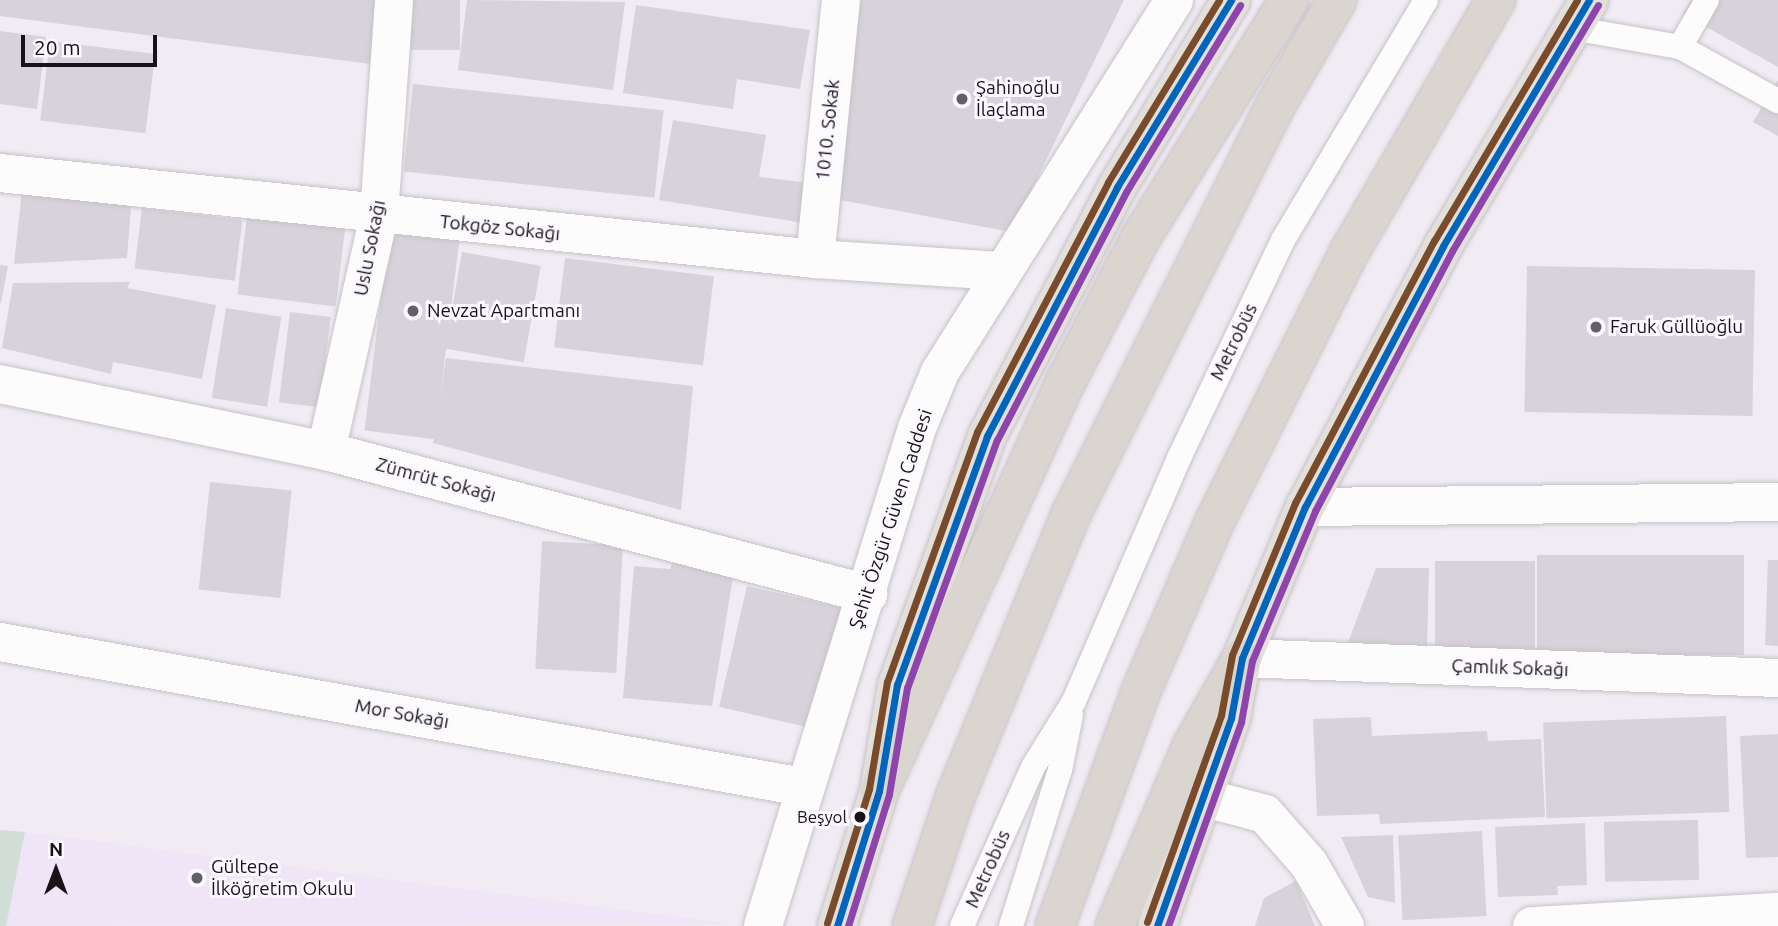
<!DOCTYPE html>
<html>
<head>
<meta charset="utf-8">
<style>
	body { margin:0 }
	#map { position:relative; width:1778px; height:926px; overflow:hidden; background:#f1ecf4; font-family:Ubuntu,sans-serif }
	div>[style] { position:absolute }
	.built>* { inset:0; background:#efe5f6 }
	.green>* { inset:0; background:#d1ddd7 }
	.building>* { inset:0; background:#d8d2db; transform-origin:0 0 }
	.roads { filter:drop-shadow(0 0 2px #c6c2c7) drop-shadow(0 0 2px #c6c2c7) }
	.service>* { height:24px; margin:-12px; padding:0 12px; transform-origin:12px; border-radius:12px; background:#fdfcfd }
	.minor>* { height:38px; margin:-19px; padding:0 19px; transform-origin:19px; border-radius:19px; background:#fdfcfd }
	.primary>* { height:38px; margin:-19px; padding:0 19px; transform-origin:19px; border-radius:19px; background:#e3dfda }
	.trunk>* { height:38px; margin:-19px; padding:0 19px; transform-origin:19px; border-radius:19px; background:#dad6cf }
	.bus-1>* { height:7px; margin:-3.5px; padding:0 3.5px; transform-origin:3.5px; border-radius:3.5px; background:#0065bd }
	.bus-2>* { height:7px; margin:-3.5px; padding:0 3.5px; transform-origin:3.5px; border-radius:3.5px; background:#8e44ad }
	.bus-3>* { height:7px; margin:-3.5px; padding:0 3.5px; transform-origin:3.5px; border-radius:3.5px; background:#7a4b2a }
	.dots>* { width:19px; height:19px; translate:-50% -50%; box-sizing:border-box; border:4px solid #fcf8ff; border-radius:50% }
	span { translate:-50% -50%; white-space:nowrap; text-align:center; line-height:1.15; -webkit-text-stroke:6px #fcf8ff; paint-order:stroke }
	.bus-label { font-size:17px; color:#171319 }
	.right { translate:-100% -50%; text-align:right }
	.poi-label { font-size:19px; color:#171319 }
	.left { translate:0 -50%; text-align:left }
	.street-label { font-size:19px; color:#171319 }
	.north { position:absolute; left:21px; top:835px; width:70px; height:70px; -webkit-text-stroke:5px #fcf8ff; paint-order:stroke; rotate:0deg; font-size:19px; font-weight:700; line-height:28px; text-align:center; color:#171319 }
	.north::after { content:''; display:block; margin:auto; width:24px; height:32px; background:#171319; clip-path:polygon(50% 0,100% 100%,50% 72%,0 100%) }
	.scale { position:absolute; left:21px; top:35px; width:136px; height:32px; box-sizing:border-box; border:4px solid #171319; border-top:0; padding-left:9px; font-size:21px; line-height:24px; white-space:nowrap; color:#171319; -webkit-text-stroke:5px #fcf8ff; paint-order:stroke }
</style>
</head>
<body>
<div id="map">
	<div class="built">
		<i style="clip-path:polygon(25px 832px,732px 924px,6px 926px)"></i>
	</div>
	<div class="green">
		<i style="clip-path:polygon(0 830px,25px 832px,6px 926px,0 926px)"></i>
	</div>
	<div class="building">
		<i style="clip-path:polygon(0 0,378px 0,370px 64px,0 16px)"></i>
		<i style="left:411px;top:0;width:49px;height:50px"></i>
		<i style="clip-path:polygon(467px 0,625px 2px,613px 90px,458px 70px)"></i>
		<i style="clip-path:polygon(861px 0,1124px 0,1011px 232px,835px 199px)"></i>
		<i style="clip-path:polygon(1691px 0,1778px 0,1778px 67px,1683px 14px)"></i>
		<i style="clip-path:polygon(636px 5px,810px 30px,800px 89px,737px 79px,733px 109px,623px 93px)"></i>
		<i style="clip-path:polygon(0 31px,46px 37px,37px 109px,0 104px)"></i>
		<i style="left:50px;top:41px;width:106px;height:80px;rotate:7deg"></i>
		<i style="clip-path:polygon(1778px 80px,1778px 136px,1753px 122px)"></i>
		<i style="left:413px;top:84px;width:252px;height:88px;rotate:6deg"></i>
		<i style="clip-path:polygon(673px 120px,766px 135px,759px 177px,809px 183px,804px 223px,659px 200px)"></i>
		<i style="clip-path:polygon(23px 181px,132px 193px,127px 258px,14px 264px)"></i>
		<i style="left:142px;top:208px;width:101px;height:61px;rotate:7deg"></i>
		<i style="left:248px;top:208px;width:99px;height:87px;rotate:7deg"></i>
		<i style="left:389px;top:231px;width:71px;height:201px;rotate:7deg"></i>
		<i style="left:462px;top:252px;width:80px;height:98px;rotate:10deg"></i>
		<i style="left:565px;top:258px;width:150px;height:90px;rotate:7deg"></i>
		<i style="clip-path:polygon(0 265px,8px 266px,1px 303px,0 303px)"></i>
		<i style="left:1527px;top:266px;width:228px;height:146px;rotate:1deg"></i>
		<i style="clip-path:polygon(130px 282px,127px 288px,216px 305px,202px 379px,113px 362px,111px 374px,2px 348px,13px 283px)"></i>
		<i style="left:226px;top:308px;width:56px;height:91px;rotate:9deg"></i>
		<i style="left:290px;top:312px;width:41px;height:91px;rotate:7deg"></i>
		<i style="clip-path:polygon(446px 358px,693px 386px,681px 510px,433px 443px)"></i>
		<i style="left:210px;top:482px;width:82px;height:108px;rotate:6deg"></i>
		<i style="left:542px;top:541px;width:81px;height:128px;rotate:3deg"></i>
		<i style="clip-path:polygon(676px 555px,733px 577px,712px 706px,623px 698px,634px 566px,670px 569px)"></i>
		<i style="left:1537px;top:555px;width:207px;height:100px"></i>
		<i style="clip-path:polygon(1768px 560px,1778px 560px,1778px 646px,1765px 645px)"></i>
		<i style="left:1435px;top:561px;width:100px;height:88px"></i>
		<i style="clip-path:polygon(1376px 568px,1429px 568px,1427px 647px,1347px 645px)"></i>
		<i style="left:747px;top:586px;width:99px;height:124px;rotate:13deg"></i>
		<i style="left:1726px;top:716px;width:96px;height:183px;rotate:88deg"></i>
		<i style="clip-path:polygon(1371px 717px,1372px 736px,1487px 731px,1488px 741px,1541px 739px,1545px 817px,1380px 824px,1379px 814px,1317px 816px,1313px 719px)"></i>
		<i style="clip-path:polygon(1778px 734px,1778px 857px,1746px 858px,1740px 736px)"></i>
		<i style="left:1698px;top:820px;width:60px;height:94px;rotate:89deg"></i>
		<i style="clip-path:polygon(1585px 823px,1587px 885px,1557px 886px,1558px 895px,1498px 897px,1495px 827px)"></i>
		<i style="left:1482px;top:831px;width:85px;height:84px;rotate:87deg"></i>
		<i style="clip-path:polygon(1393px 835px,1395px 903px,1368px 897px,1341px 837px)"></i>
		<i style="clip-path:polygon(1296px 881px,1315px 926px,1255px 926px,1264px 898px)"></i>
	</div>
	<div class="roads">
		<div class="service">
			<i style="left:1572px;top:28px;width:110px;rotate:10deg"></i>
			<i style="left:1680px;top:47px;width:54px;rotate:-60.1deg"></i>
			<i style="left:1680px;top:47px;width:112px;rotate:28.9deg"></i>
			<i style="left:962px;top:926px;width:174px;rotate:-65.9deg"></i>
			<i style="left:1033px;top:767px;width:78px;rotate:-58.2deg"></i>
			<i style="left:1074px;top:701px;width:265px;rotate:-66.6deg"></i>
			<i style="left:1179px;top:458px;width:242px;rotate:-64.5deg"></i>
			<i style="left:1283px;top:240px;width:279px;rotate:-59.2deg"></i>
			<i style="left:1011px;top:926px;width:164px;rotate:-72.6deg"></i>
			<i style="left:1060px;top:770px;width:56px;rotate:-78.7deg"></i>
		</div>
		<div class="minor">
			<i style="left:0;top:173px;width:820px;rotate:6.02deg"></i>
			<i style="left:815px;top:259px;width:186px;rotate:3.7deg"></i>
			<i style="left:815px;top:259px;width:260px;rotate:-84.3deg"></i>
			<i style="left:0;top:384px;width:333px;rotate:11.6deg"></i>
			<i style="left:326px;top:451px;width:561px;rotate:14.78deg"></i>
			<i style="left:326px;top:451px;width:242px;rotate:-77.3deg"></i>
			<i style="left:379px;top:215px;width:216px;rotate:-86deg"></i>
			<i style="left:1305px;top:507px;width:473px;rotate:-0.6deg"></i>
			<i style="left:0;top:642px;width:816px;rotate:10.24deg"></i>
			<i style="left:1242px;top:658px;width:536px;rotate:2.14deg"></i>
			<i style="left:1205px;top:798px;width:62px;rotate:14.9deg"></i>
			<i style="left:1265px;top:814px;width:67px;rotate:48.7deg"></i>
			<i style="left:1309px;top:864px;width:72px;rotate:59.9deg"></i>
			<i style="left:763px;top:926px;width:521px;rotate:-72.82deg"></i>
			<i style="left:917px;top:428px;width:61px;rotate:-67.7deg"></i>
			<i style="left:940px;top:372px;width:439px;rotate:-57.8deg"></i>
			<i style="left:1532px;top:926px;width:246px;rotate:-3.3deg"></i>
		</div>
		<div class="primary">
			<i style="left:837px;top:926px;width:141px;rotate:-72.7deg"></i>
			<i style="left:879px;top:791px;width:108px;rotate:-80.4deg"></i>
			<i style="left:897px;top:685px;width:265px;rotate:-70.1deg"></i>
			<i style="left:987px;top:436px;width:281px;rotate:-62.4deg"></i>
			<i style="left:1117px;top:187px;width:219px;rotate:-58.6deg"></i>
			<i style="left:1157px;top:926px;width:221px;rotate:-70.4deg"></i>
			<i style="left:1231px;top:718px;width:61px;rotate:-79.6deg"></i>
			<i style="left:1242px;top:658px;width:164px;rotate:-67.4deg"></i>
			<i style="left:1305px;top:507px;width:295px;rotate:-62.1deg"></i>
			<i style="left:1443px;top:246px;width:286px;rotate:-59.3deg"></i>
		</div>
		<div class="trunk">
			<i style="left:879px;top:791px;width:448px;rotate:-65.5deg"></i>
			<i style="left:1065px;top:383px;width:165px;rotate:-62.5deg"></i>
			<i style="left:1141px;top:237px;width:279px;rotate:-58deg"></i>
			<i style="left:912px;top:926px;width:136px;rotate:-71.6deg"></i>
			<i style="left:955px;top:797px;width:306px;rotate:-67.7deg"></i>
			<i style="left:1071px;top:514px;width:454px;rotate:-63.4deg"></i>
			<i style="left:1274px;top:108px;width:125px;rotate:-59.7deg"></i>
			<i style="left:1055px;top:926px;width:250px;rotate:-69.9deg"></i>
			<i style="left:1141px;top:691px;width:183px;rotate:-66.5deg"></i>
			<i style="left:1214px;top:523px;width:301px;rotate:-63.5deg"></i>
			<i style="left:1348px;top:254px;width:294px;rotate:-59.8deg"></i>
			<i style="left:1115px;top:926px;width:196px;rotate:-66.8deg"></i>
			<i style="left:1192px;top:746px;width:101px;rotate:-60.4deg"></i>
		</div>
	</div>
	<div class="bus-1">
		<i style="left:837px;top:926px;width:141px;rotate:-72.7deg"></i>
		<i style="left:879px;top:791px;width:108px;rotate:-80.4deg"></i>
		<i style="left:897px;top:685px;width:265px;rotate:-70.1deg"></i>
		<i style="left:987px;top:436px;width:281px;rotate:-62.4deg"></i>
		<i style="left:1117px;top:187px;width:219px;rotate:-58.6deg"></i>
		<i style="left:1157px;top:926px;width:221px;rotate:-70.4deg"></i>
		<i style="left:1231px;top:718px;width:61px;rotate:-79.6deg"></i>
		<i style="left:1242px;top:658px;width:164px;rotate:-67.4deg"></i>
		<i style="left:1305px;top:507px;width:295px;rotate:-62.1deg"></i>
		<i style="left:1443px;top:246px;width:286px;rotate:-59.3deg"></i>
	</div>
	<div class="bus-2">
		<i style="left:848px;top:926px;width:138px;rotate:-72.7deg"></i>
		<i style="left:889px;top:794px;width:108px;rotate:-80.4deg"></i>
		<i style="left:907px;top:688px;width:264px;rotate:-70.1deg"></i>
		<i style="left:997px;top:440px;width:280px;rotate:-62.5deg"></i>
		<i style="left:1126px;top:192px;width:219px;rotate:-58.6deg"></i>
		<i style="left:1168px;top:926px;width:217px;rotate:-70.3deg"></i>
		<i style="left:1241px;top:722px;width:62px;rotate:-79.8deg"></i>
		<i style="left:1252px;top:661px;width:163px;rotate:-67.2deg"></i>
		<i style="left:1315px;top:511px;width:294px;rotate:-62.2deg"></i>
		<i style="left:1452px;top:251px;width:286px;rotate:-59.3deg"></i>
	</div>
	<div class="bus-3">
		<i style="left:1147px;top:922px;width:220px;rotate:-70.3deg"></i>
		<i style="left:1221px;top:715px;width:61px;rotate:-79.6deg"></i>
		<i style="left:1232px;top:655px;width:165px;rotate:-67.5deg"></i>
		<i style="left:1295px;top:503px;width:297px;rotate:-62.1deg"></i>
		<i style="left:1434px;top:241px;width:280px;rotate:-59.3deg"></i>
		<i style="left:827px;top:923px;width:140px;rotate:-72.6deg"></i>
		<i style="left:869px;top:789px;width:109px;rotate:-80.5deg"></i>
		<i style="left:887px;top:682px;width:266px;rotate:-70.2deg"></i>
		<i style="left:977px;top:432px;width:282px;rotate:-62.3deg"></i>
		<i style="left:1108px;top:182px;width:213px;rotate:-58.6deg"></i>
	</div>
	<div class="dots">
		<i style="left:962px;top:99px;background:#635f66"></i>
		<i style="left:413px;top:311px;background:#635f66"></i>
		<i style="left:1596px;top:327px;background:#635f66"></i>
		<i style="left:860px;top:817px;background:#171319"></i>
		<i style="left:197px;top:878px;background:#635f66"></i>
	</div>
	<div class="bus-label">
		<span class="right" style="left:847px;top:817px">Beşyol</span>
	</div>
	<div class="poi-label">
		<span class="left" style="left:976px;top:99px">Şahinoğlu<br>İlaçlama</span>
		<span class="left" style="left:427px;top:311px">Nevzat Apartmanı</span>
		<span class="left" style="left:1610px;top:327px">Faruk Güllüoğlu</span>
		<span class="left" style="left:211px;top:878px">Gültepe<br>İlköğretim Okulu</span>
	</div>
	<div class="street-label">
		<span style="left:828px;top:130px;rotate:-84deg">1010. Sokak</span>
		<span style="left:500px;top:228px;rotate:6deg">Tokgöz Sokağı</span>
		<span style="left:370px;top:248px;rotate:-79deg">Uslu Sokağı</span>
		<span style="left:1234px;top:342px;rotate:-64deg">Metrobüs</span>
		<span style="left:436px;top:480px;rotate:15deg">Zümrüt Sokağı</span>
		<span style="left:891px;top:519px;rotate:-72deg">Şehit Özgür Güven Caddesi</span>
		<span style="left:1510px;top:668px;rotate:2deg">Çamlık Sokağı</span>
		<span style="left:402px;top:714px;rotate:10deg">Mor Sokağı</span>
		<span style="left:988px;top:869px;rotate:-66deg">Metrobüs</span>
	</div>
	<div class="north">N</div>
	<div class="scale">20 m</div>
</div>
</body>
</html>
